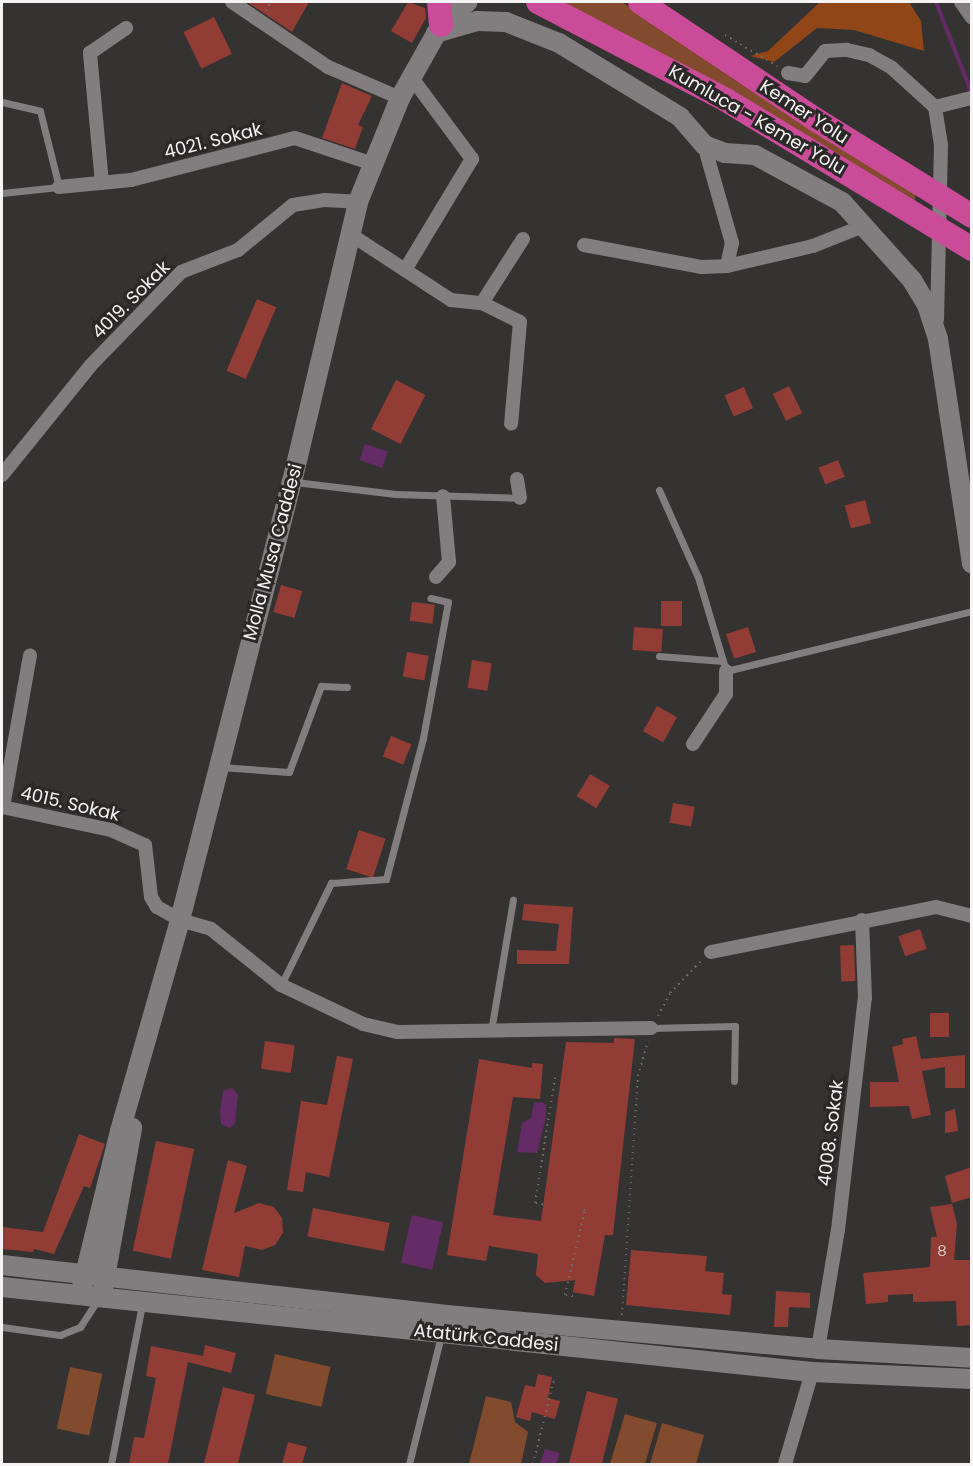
<!DOCTYPE html>
<html>
<head>
<meta charset="utf-8">
<style>
	body { margin:0 }
	#map { position:relative; width:973px; height:1466px; overflow:hidden; background:#353232; font-family:Poppins,sans-serif }
	div>[style] { position:absolute }
	.green>* { inset:0; background:#824b2d; transform-origin:0 0 }
	.forest>* { inset:0; background:#914618 }
	.water>* { inset:0; background:#652b67; transform-origin:0 0 }
	.stream>* { height:4px; margin:-2px; padding:0 2px; transform-origin:2px; border-radius:2px; background:#652b67 }
	.building>* { inset:0; background:#913d35; transform-origin:0 0 }
	.path>* { height:2px; margin-top:-1px; transform-origin:0; background:repeating-linear-gradient(90deg,#706d6d 0 1.5px,transparent 0 6px) }
	.lane>* { height:7px; margin:-3.5px; padding:0 3.5px; transform-origin:3.5px; border-radius:3.5px; background:#827e7f }
	.street>* { height:14px; margin:-7px; padding:0 7px; transform-origin:7px; border-radius:7px; background:#827e7f }
	.secondary>* { height:20px; margin:-10px; padding:0 10px; transform-origin:10px; border-radius:10px; background:#827e7f }
	.highway>* { height:24px; margin:-12px; padding:0 12px; transform-origin:12px; border-radius:12px; background:#ca4b98 }
	span { translate:-50% -50%; white-space:nowrap; text-align:center; line-height:1.15; -webkit-text-stroke:6px #2b2828; paint-order:stroke }
	.number-label { font-size:15px; color:#dcc6c4 }
	.number-label span { -webkit-text-stroke-width:0 }
	.street-label { font-size:18px; color:#f5f3f3 }
	.frame { position:absolute; inset:0; border:3px solid #f5f3f3; pointer-events:none }
</style>
</head>
<body>
<div id="map">
	<div class="green">
		<i style="clip-path:polygon(559px 2px,622px 2px,736px 81px,916px 191px,914px 204px)"></i>
		<i style="left:275px;top:1354px;width:57px;height:41px;rotate:13deg"></i>
		<i style="left:70px;top:1367px;width:33px;height:63px;rotate:12deg"></i>
		<i style="clip-path:polygon(486px 1396px,511px 1402px,515px 1422px,528px 1432px,521px 1464px,469px 1464px)"></i>
		<i style="clip-path:polygon(625px 1414px,657px 1423px,645px 1464px,610px 1464px)"></i>
		<i style="clip-path:polygon(662px 1423px,704px 1435px,696px 1464px,650px 1464px)"></i>
	</div>
	<div class="forest">
		<i style="clip-path:polygon(820px 2px,909px 2px,921px 21px,924px 51px,854px 30px,817px 28px,774px 62px,750px 56px,768px 51px)"></i>
	</div>
	<div class="water">
		<i style="left:365px;top:444px;width:24px;height:17px;rotate:19deg"></i>
		<i style="clip-path:polygon(232px 1088px,238px 1095px,235px 1123px,230px 1128px,221px 1124px,220px 1111px,223px 1091px)"></i>
		<i style="clip-path:polygon(541px 1102px,546px 1104px,546px 1117px,537px 1153px,517px 1152px,522px 1123px,531px 1118px,534px 1103px)"></i>
		<i style="left:412px;top:1215px;width:32px;height:49px;rotate:13deg"></i>
		<i style="clip-path:polygon(545px 1449px,560px 1453px,556px 1464px,540px 1464px)"></i>
	</div>
	<div class="stream">
		<i style="left:936px;top:2px;width:99px;rotate:68.6deg"></i>
	</div>
	<div class="building">
		<i style="clip-path:polygon(247px 2px,309px 2px,292px 32px)"></i>
		<i style="clip-path:polygon(408px 2px,425px 8px,426px 18px,412px 43px,391px 31px)"></i>
		<i style="left:214px;top:17px;width:41px;height:34px;rotate:64deg"></i>
		<i style="clip-path:polygon(342px 83px,372px 96px,358px 125px,363px 127px,355px 149px,322px 138px)"></i>
		<i style="left:257px;top:299px;width:21px;height:78px;rotate:23deg"></i>
		<i style="left:396px;top:380px;width:33px;height:55px;rotate:27deg"></i>
		<i style="left:789px;top:386px;width:30px;height:18px;rotate:64deg"></i>
		<i style="left:744px;top:387px;width:23px;height:21px;rotate:67deg"></i>
		<i style="left:838px;top:460px;width:18px;height:21px;rotate:68deg"></i>
		<i style="left:865px;top:500px;width:24px;height:21px;rotate:75deg"></i>
		<i style="left:281px;top:585px;width:22px;height:28px;rotate:16deg"></i>
		<i style="left:661px;top:601px;width:21px;height:25px"></i>
		<i style="left:412px;top:602px;width:23px;height:19px;rotate:7deg"></i>
		<i style="left:634px;top:627px;width:29px;height:23px;rotate:4deg"></i>
		<i style="left:748px;top:627px;width:26px;height:23px;rotate:72deg"></i>
		<i style="left:407px;top:652px;width:22px;height:25px;rotate:10deg"></i>
		<i style="left:472px;top:660px;width:20px;height:28px;rotate:9deg"></i>
		<i style="left:657px;top:706px;width:23px;height:29px;rotate:29deg"></i>
		<i style="left:391px;top:736px;width:22px;height:22px;rotate:22deg"></i>
		<i style="left:590px;top:774px;width:23px;height:26px;rotate:31deg"></i>
		<i style="left:673px;top:803px;width:22px;height:20px;rotate:10deg"></i>
		<i style="left:359px;top:830px;width:28px;height:41px;rotate:18deg"></i>
		<i style="clip-path:polygon(524px 904px,573px 907px,569px 964px,517px 964px,517px 950px,556px 951px,559px 924px,522px 920px)"></i>
		<i style="left:920px;top:929px;width:21px;height:23px;rotate:71deg"></i>
		<i style="left:854px;top:945px;width:36px;height:14px;rotate:88deg"></i>
		<i style="left:930px;top:1013px;width:19px;height:24px"></i>
		<i style="clip-path:polygon(916px 1036px,921px 1059px,965px 1055px,965px 1088px,945px 1088px,945px 1067px,922px 1071px,931px 1115px,912px 1119px,909px 1106px,870px 1107px,870px 1082px,899px 1082px,892px 1047px,903px 1044px,902px 1039px)"></i>
		<i style="clip-path:polygon(614px 1038px,635px 1039px,613px 1235px,605px 1235px,594px 1296px,573px 1292px,575px 1280px,545px 1283px,536px 1275px,538px 1254px,489px 1246px,486px 1261px,447px 1255px,479px 1059px,532px 1068px,532px 1063px,543px 1064px,540px 1099px,513px 1097px,493px 1215px,541px 1221px,566px 1042px,614px 1043px)"></i>
		<i style="left:265px;top:1041px;width:30px;height:28px;rotate:8deg"></i>
		<i style="clip-path:polygon(337px 1056px,353px 1059px,329px 1177px,306px 1172px,303px 1192px,287px 1190px,301px 1101px,327px 1105px)"></i>
		<i style="clip-path:polygon(955px 1109px,958px 1131px,945px 1133px,945px 1112px)"></i>
		<i style="clip-path:polygon(79px 1134px,105px 1144px,90px 1188px,84px 1186px,54px 1254px,34px 1249px,33px 1252px,2px 1249px,2px 1227px,43px 1232px)"></i>
		<i style="left:156px;top:1141px;width:39px;height:112px;rotate:12deg"></i>
		<i style="clip-path:polygon(228px 1160px,247px 1166px,234px 1213px,259px 1203px,274px 1207px,282px 1218px,283px 1233px,275px 1245px,262px 1250px,245px 1246px,239px 1277px,202px 1270px)"></i>
		<i style="clip-path:polygon(972px 1167px,972px 1197px,952px 1203px,945px 1176px)"></i>
		<i style="clip-path:polygon(952px 1204px,957px 1224px,954px 1260px,972px 1260px,972px 1325px,957px 1326px,956px 1301px,913px 1302px,913px 1294px,888px 1295px,888px 1302px,866px 1304px,863px 1273px,930px 1267px,931px 1237px,937px 1237px,930px 1207px)"></i>
		<i style="left:313px;top:1208px;width:78px;height:29px;rotate:11deg"></i>
		<i style="clip-path:polygon(631px 1250px,707px 1256px,705px 1271px,724px 1273px,722px 1294px,732px 1295px,730px 1315px,626px 1305px)"></i>
		<i style="clip-path:polygon(776px 1291px,810px 1293px,810px 1308px,789px 1307px,788px 1327px,774px 1327px)"></i>
		<i style="clip-path:polygon(205px 1345px,236px 1353px,231px 1373px,188px 1362px,168px 1464px,129px 1464px,134px 1437px,144px 1438px,156px 1378px,146px 1376px,151px 1346px,203px 1356px)"></i>
		<i style="clip-path:polygon(538px 1374px,552px 1377px,548px 1398px,560px 1401px,555px 1419px,532px 1412px,530px 1421px,516px 1417px,525px 1385px,535px 1387px)"></i>
		<i style="left:223px;top:1387px;width:33px;height:79px;rotate:14deg"></i>
		<i style="left:587px;top:1391px;width:32px;height:76px;rotate:14deg"></i>
		<i style="clip-path:polygon(288px 1442px,307px 1447px,302px 1464px,282px 1464px)"></i>
	</div>
	<div class="path">
		<i style="left:266px;top:11px;width:10px;rotate:-66deg"></i>
		<i style="left:725px;top:35px;width:61px;rotate:30.8deg"></i>
		<i style="left:658px;top:1016px;width:26px;rotate:-62deg"></i>
		<i style="left:670px;top:993px;width:46px;rotate:-45.9deg"></i>
		<i style="left:543px;top:1204px;width:8px;rotate:-173deg"></i>
		<i style="left:535px;top:1203px;width:127px;rotate:-80.9deg"></i>
		<i style="left:573px;top:1296px;width:8px;rotate:-173deg"></i>
		<i style="left:565px;top:1295px;width:87px;rotate:-76.8deg"></i>
		<i style="left:585px;top:1210px;width:6px;rotate:-171deg"></i>
		<i style="left:622px;top:1315px;width:240px;rotate:-86.2deg"></i>
		<i style="left:638px;top:1076px;width:36px;rotate:-74deg"></i>
		<i style="left:533px;top:1464px;width:88px;rotate:-76.1deg"></i>
	</div>
	<div class="lane">
		<i style="left:2px;top:102px;width:39px;rotate:13deg"></i>
		<i style="left:40px;top:111px;width:78px;rotate:76deg"></i>
		<i style="left:2px;top:193px;width:57px;rotate:-6deg"></i>
		<i style="left:295px;top:482px;width:101px;rotate:6.8deg"></i>
		<i style="left:395px;top:494px;width:125px;rotate:1.8deg"></i>
		<i style="left:659px;top:490px;width:95px;rotate:65.9deg"></i>
		<i style="left:698px;top:577px;width:98px;rotate:73.4deg"></i>
		<i style="left:726px;top:671px;width:253px;rotate:-13.7deg"></i>
		<i style="left:659px;top:656px;width:64px;rotate:4.5deg"></i>
		<i style="left:220px;top:767px;width:69px;rotate:4.1deg"></i>
		<i style="left:289px;top:772px;width:92px;rotate:-69.6deg"></i>
		<i style="left:321px;top:686px;width:26px;rotate:2deg"></i>
		<i style="left:281px;top:985px;width:114px;rotate:-63.9deg"></i>
		<i style="left:331px;top:883px;width:55px;rotate:-4.2deg"></i>
		<i style="left:386px;top:879px;width:146px;rotate:-75.3deg"></i>
		<i style="left:423px;top:738px;width:138px;rotate:-79.6deg"></i>
		<i style="left:448px;top:602px;width:18px;rotate:-167deg"></i>
		<i style="left:651px;top:1028px;width:84px;rotate:-1.4deg"></i>
		<i style="left:735px;top:1026px;width:55px;rotate:91deg"></i>
		<i style="left:491px;top:1031px;width:133px;rotate:-80.5deg"></i>
		<i style="left:2px;top:1327px;width:59px;rotate:7.9deg"></i>
		<i style="left:60px;top:1335px;width:22px;rotate:-22deg"></i>
		<i style="left:80px;top:1327px;width:31px;rotate:-57deg"></i>
		<i style="left:111px;top:1464px;width:163px;rotate:-79deg"></i>
		<i style="left:409px;top:1464px;width:132px;rotate:-76deg"></i>
	</div>
	<div class="street">
		<i style="left:232px;top:2px;width:116px;rotate:34.1deg"></i>
		<i style="left:328px;top:67px;width:78px;rotate:23.3deg"></i>
		<i style="left:961px;top:2px;width:19px;rotate:55deg"></i>
		<i style="left:788px;top:73px;width:17px;rotate:10deg"></i>
		<i style="left:805px;top:76px;width:32px;rotate:-51deg"></i>
		<i style="left:825px;top:51px;width:22px;rotate:-3deg"></i>
		<i style="left:847px;top:50px;width:23px;rotate:13deg"></i>
		<i style="left:869px;top:55px;width:26px;rotate:29deg"></i>
		<i style="left:892px;top:68px;width:58px;rotate:42.2deg"></i>
		<i style="left:935px;top:107px;width:38px;rotate:81deg"></i>
		<i style="left:941px;top:145px;width:174px;rotate:91.3deg"></i>
		<i style="left:935px;top:107px;width:38px;rotate:-14deg"></i>
		<i style="left:102px;top:183px;width:131px;rotate:-95.3deg"></i>
		<i style="left:90px;top:53px;width:44px;rotate:-34.8deg"></i>
		<i style="left:59px;top:187px;width:72px;rotate:-5.6deg"></i>
		<i style="left:131px;top:180px;width:169px;rotate:-14.4deg"></i>
		<i style="left:295px;top:138px;width:82px;rotate:18.4deg"></i>
		<i style="left:350px;top:234px;width:121px;rotate:33.2deg"></i>
		<i style="left:451px;top:300px;width:31px;rotate:6deg"></i>
		<i style="left:482px;top:303px;width:76px;rotate:-57.4deg"></i>
		<i style="left:584px;top:245px;width:120px;rotate:10.6deg"></i>
		<i style="left:702px;top:267px;width:25px;rotate:-2deg"></i>
		<i style="left:727px;top:266px;width:24px;rotate:-78deg"></i>
		<i style="left:732px;top:243px;width:102px;rotate:-105.9deg"></i>
		<i style="left:727px;top:266px;width:88px;rotate:-13.1deg"></i>
		<i style="left:813px;top:246px;width:54px;rotate:-21.8deg"></i>
		<i style="left:405px;top:270px;width:130px;rotate:-58.9deg"></i>
		<i style="left:472px;top:159px;width:101px;rotate:-126.5deg"></i>
		<i style="left:482px;top:303px;width:42px;rotate:26.6deg"></i>
		<i style="left:520px;top:322px;width:102px;rotate:95deg"></i>
		<i style="left:2px;top:475px;width:141px;rotate:-51deg"></i>
		<i style="left:91px;top:365px;width:129px;rotate:-45.9deg"></i>
		<i style="left:181px;top:272px;width:61px;rotate:-21.1deg"></i>
		<i style="left:238px;top:250px;width:71px;rotate:-39.3deg"></i>
		<i style="left:293px;top:205px;width:31px;rotate:-9deg"></i>
		<i style="left:324px;top:200px;width:34px;rotate:3deg"></i>
		<i style="left:517px;top:479px;width:19px;rotate:81deg"></i>
		<i style="left:436px;top:577px;width:20px;rotate:-49deg"></i>
		<i style="left:449px;top:562px;width:66px;rotate:-95.2deg"></i>
		<i style="left:693px;top:744px;width:60px;rotate:-56.6deg"></i>
		<i style="left:726px;top:694px;width:23px;rotate:-90deg"></i>
		<i style="left:2px;top:807px;width:111px;rotate:11.9deg"></i>
		<i style="left:111px;top:830px;width:37px;rotate:24deg"></i>
		<i style="left:145px;top:845px;width:52px;rotate:83.4deg"></i>
		<i style="left:151px;top:897px;width:12px;rotate:59deg"></i>
		<i style="left:157px;top:907px;width:26px;rotate:29deg"></i>
		<i style="left:180px;top:920px;width:32px;rotate:16deg"></i>
		<i style="left:211px;top:929px;width:90px;rotate:38.7deg"></i>
		<i style="left:281px;top:985px;width:91px;rotate:25.4deg"></i>
		<i style="left:363px;top:1024px;width:36px;rotate:13deg"></i>
		<i style="left:398px;top:1032px;width:253px;rotate:-0.9deg"></i>
		<i style="left:3px;top:807px;width:154px;rotate:-79.9deg"></i>
		<i style="left:711px;top:952px;width:229px;rotate:-11.3deg"></i>
		<i style="left:936px;top:907px;width:37px;rotate:14deg"></i>
		<i style="left:818px;top:1349px;width:121px;rotate:-80.5deg"></i>
		<i style="left:838px;top:1230px;width:234px;rotate:-83.4deg"></i>
		<i style="left:865px;top:998px;width:78px;rotate:-92.2deg"></i>
		<i style="left:785px;top:1464px;width:96px;rotate:-73.6deg"></i>
	</div>
	<div class="secondary">
		<i style="left:436px;top:33px;width:43px;rotate:-16.3deg"></i>
		<i style="left:477px;top:21px;width:29px;rotate:2deg"></i>
		<i style="left:506px;top:22px;width:57px;rotate:21.6deg"></i>
		<i style="left:559px;top:43px;width:142px;rotate:31.4deg"></i>
		<i style="left:680px;top:117px;width:37px;rotate:49deg"></i>
		<i style="left:704px;top:145px;width:22px;rotate:21deg"></i>
		<i style="left:725px;top:153px;width:30px;rotate:4deg"></i>
		<i style="left:755px;top:155px;width:99px;rotate:28.4deg"></i>
		<i style="left:842px;top:202px;width:105px;rotate:48.1deg"></i>
		<i style="left:912px;top:280px;width:29px;rotate:59deg"></i>
		<i style="left:927px;top:305px;width:36px;rotate:72deg"></i>
		<i style="left:938px;top:339px;width:227px;rotate:81.4deg"></i>
		<i style="left:2px;top:1265px;width:448px;rotate:6.4deg"></i>
		<i style="left:447px;top:1315px;width:373px;rotate:5.2deg"></i>
		<i style="left:818px;top:1349px;width:154px;rotate:3.3deg"></i>
		<i style="left:2px;top:1287px;width:814px;rotate:5.99deg"></i>
		<i style="left:812px;top:1372px;width:160px;rotate:2.5deg"></i>
		<i style="left:103px;top:1288px;width:163px;rotate:-79.7deg"></i>
		<i style="left:80px;top:1295px;width:169px;rotate:-76.3deg"></i>
		<i style="left:120px;top:1131px;width:219px;rotate:-74.1deg"></i>
		<i style="left:180px;top:920px;width:452px;rotate:-75.7deg"></i>
		<i style="left:292px;top:482px;width:288px;rotate:-76.7deg"></i>
		<i style="left:358px;top:202px;width:112px;rotate:-68deg"></i>
		<i style="left:400px;top:98px;width:84px;rotate:-60.7deg"></i>
		<i style="left:441px;top:25px;width:35px;rotate:-41deg"></i>
	</div>
	<div class="highway">
		<i style="left:439px;top:2px;width:23px;rotate:85deg"></i>
		<i style="left:538px;top:2px;width:212px;rotate:27.5deg"></i>
		<i style="left:726px;top:100px;width:288px;rotate:31.2deg"></i>
		<i style="left:640px;top:2px;width:214px;rotate:33.8deg"></i>
		<i style="left:818px;top:121px;width:181px;rotate:31.7deg"></i>
	</div>
	<div class="number-label">
		<span style="left:942px;top:1251px">8</span>
	</div>
	<div class="street-label">
		<span style="left:804px;top:112px;rotate:33deg">Kemer Yolu</span>
		<span style="left:757px;top:120px;rotate:30deg">Kumluca - Kemer Yolu</span>
		<span style="left:213px;top:141px;rotate:-14deg">4021. Sokak</span>
		<span style="left:131px;top:300px;rotate:-45deg">4019. Sokak</span>
		<span style="left:273px;top:552px;rotate:-75deg">Molla Musa Caddesi</span>
		<span style="left:70px;top:804px;rotate:13deg">4015. Sokak</span>
		<span style="left:831px;top:1133px;rotate:-83deg">4008. Sokak</span>
		<span style="left:486px;top:1338px;rotate:6deg">Atatürk Caddesi</span>
	</div>
	<div class="frame"></div>
</div>
</body>
</html>
